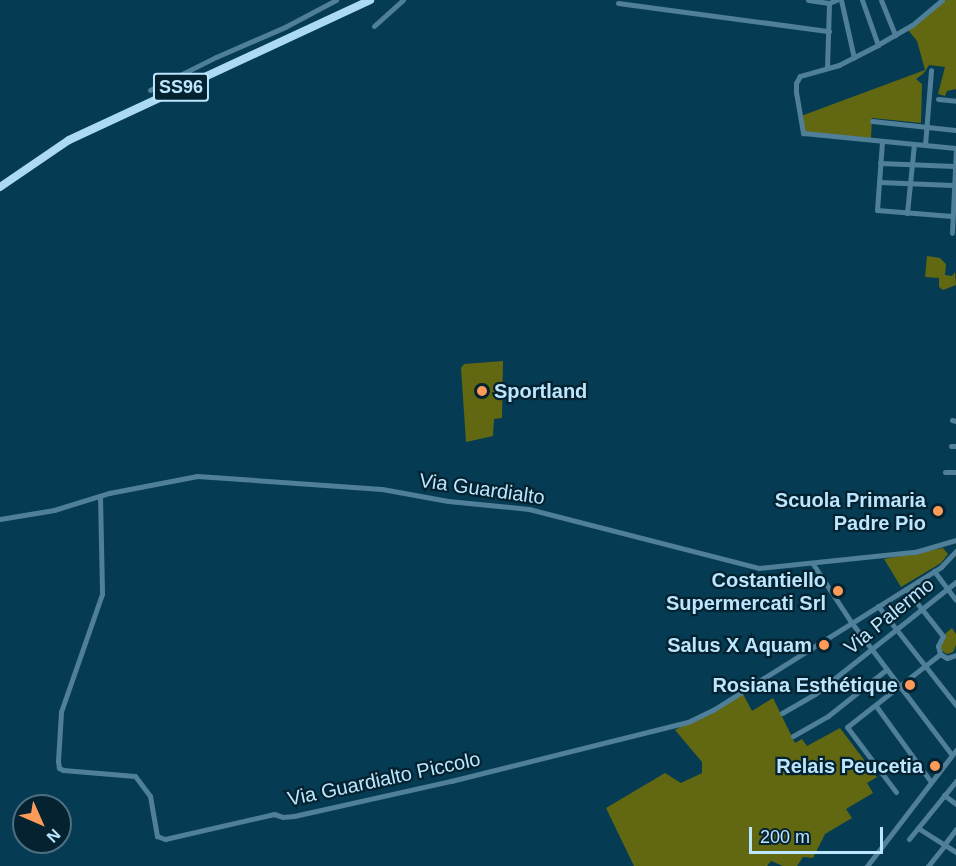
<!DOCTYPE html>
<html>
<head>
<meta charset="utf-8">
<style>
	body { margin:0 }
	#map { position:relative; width:956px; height:866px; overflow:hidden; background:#053c53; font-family:Helvetica,sans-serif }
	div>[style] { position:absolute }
	.green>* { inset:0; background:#626711 }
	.minor>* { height:5px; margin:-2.5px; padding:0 2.5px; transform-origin:2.5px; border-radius:2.5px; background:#4f7f99 }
	.highway>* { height:8px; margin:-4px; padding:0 4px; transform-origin:4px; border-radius:4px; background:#addaf3 }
	.dots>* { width:16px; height:16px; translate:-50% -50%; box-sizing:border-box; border:3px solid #042230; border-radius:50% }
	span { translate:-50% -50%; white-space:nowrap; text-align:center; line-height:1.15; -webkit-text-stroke:4.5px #042230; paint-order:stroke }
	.shield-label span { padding:2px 4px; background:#042230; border:2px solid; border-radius:4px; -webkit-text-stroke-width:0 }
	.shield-label { font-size:18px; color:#bce6fe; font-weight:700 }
	.poi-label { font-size:20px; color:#bce6fe; font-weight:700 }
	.left { translate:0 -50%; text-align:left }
	.right { translate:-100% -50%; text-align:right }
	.street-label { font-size:20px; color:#bce6fe }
	.north { position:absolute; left:12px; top:794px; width:60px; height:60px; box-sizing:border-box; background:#042230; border:2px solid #4e7082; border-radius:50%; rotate:135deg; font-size:16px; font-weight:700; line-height:24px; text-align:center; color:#bce6fe }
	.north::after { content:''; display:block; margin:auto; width:21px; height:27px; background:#fe9b59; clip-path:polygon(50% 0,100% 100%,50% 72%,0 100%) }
	.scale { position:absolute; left:749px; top:827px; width:134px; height:27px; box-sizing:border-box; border:3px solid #bce6fe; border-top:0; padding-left:8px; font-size:18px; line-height:21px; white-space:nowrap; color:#bce6fe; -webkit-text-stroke:4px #042230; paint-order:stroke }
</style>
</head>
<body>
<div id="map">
	<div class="green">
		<i style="clip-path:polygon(946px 0,956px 0,956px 89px,947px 91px,945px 96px,938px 94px,945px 67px,929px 65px,926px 70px,923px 74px,916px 79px,922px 84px,921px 123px,872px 118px,871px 138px,804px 132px,801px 116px,925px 70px,917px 41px,908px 30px)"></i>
		<i style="clip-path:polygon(927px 256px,940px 258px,946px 264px,945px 275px,952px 276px,955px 272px,956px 285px,943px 290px,939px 287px,939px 278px,925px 277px)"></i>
		<i style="clip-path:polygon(503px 361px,502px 418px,494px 419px,493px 436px,466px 442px,461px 368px,464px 364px)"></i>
		<i style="clip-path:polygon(943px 548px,948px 554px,941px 563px,901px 587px,884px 559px)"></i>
		<i style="clip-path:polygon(952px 628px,956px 634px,956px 645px,953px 652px,947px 654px,942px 651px,940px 645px,946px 633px)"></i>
		<i style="clip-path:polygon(742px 692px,752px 711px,773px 698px,795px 743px,802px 739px,807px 746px,840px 728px,877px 777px,867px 783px,873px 793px,846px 809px,852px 818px,825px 834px,813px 858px,803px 857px,797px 866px,783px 866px,771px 861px,767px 866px,634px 866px,606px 808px,665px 773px,681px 783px,702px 773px,702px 762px,675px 730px)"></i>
	</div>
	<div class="minor">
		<i style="left:808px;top:0;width:21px;rotate:8deg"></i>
		<i style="left:829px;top:3px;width:8px;rotate:-23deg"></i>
		<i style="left:841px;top:0;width:59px;rotate:77.4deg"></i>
		<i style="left:862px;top:0;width:48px;rotate:70.4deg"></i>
		<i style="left:881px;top:0;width:38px;rotate:68deg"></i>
		<i style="left:942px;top:0;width:39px;rotate:140deg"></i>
		<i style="left:912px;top:25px;width:39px;rotate:150deg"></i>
		<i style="left:878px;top:45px;width:44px;rotate:152.9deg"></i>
		<i style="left:839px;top:65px;width:41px;rotate:164.2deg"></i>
		<i style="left:800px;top:76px;width:8px;rotate:120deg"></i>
		<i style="left:796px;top:83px;width:9px;rotate:90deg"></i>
		<i style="left:796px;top:92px;width:42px;rotate:80.3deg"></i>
		<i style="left:803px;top:133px;width:154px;rotate:5.6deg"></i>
		<i style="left:618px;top:3px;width:213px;rotate:7.6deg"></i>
		<i style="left:374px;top:26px;width:39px;rotate:-42deg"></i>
		<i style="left:827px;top:68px;width:65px;rotate:-88.2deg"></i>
		<i style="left:150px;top:90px;width:74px;rotate:-26.6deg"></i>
		<i style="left:216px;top:57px;width:75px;rotate:-23.5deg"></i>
		<i style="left:285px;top:27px;width:58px;rotate:-27.9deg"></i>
		<i style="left:938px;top:99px;width:18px;rotate:6deg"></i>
		<i style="left:872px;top:121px;width:84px;rotate:6.1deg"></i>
		<i style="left:882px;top:142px;width:68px;rotate:94.2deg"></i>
		<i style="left:877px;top:210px;width:75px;rotate:4.6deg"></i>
		<i style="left:925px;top:145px;width:75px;rotate:-85.4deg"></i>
		<i style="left:880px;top:163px;width:74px;rotate:2.3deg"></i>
		<i style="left:879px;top:182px;width:74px;rotate:2.3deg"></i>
		<i style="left:907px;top:213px;width:69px;rotate:-84.2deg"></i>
		<i style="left:952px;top:233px;width:85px;rotate:-87.3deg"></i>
		<i style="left:952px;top:420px;width:4px;rotate:14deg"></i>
		<i style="left:951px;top:446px;width:5px"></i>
		<i style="left:945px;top:472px;width:11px"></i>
		<i style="left:100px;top:496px;width:98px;rotate:88.8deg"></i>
		<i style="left:102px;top:594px;width:125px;rotate:109.2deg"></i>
		<i style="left:61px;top:712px;width:49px;rotate:93.5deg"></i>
		<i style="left:58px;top:761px;width:7px;rotate:82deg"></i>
		<i style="left:59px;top:768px;width:4px;rotate:27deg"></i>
		<i style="left:63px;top:770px;width:72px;rotate:4.8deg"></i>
		<i style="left:135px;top:776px;width:25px;rotate:53deg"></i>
		<i style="left:150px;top:796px;width:41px;rotate:80.1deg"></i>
		<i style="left:157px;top:836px;width:9px;rotate:21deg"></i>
		<i style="left:165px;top:839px;width:112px;rotate:-12.9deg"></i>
		<i style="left:274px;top:814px;width:9px;rotate:18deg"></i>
		<i style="left:283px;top:817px;width:11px;rotate:-5deg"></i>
		<i style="left:294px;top:816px;width:161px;rotate:-12.6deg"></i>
		<i style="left:451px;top:781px;width:244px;rotate:-14deg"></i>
		<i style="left:688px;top:722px;width:28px;rotate:-26deg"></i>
		<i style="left:713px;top:710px;width:269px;rotate:-32.1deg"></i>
		<i style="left:941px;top:567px;width:22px;rotate:-47deg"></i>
		<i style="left:0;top:519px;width:55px;rotate:-9.5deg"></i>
		<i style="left:54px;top:510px;width:58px;rotate:-17.2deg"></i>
		<i style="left:109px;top:493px;width:90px;rotate:-10.9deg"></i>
		<i style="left:197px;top:476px;width:185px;rotate:4deg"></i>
		<i style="left:382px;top:489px;width:67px;rotate:10.3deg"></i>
		<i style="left:448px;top:501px;width:81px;rotate:5.6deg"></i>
		<i style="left:529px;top:509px;width:237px;rotate:14.4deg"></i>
		<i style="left:759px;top:568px;width:157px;rotate:-5.9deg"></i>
		<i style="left:915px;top:552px;width:43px;rotate:-16.3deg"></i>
		<i style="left:813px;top:564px;width:69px;rotate:56.8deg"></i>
		<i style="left:851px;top:622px;width:167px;rotate:52.8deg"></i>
		<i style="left:934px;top:571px;width:36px;rotate:53deg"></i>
		<i style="left:906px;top:589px;width:60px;rotate:51.8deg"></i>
		<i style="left:943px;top:636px;width:11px;rotate:117deg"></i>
		<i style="left:938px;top:646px;width:8px;rotate:76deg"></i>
		<i style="left:940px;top:654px;width:8px;rotate:30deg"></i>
		<i style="left:947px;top:658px;width:9px;rotate:-18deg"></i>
		<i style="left:878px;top:606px;width:126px;rotate:51.8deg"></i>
		<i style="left:876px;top:706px;width:94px;rotate:54.1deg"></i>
		<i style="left:782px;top:713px;width:38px;rotate:-30deg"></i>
		<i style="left:815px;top:694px;width:180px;rotate:-38.5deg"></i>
		<i style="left:793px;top:736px;width:40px;rotate:-29.7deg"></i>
		<i style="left:828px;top:716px;width:75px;rotate:-38.5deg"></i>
		<i style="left:896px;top:792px;width:81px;rotate:-127deg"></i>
		<i style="left:847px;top:727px;width:118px;rotate:-38.1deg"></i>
		<i style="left:944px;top:795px;width:15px;rotate:37deg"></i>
		<i style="left:918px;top:828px;width:45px;rotate:32.3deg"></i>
		<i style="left:909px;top:839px;width:75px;rotate:-51deg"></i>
		<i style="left:944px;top:845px;width:20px;rotate:-53deg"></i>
		<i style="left:867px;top:866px;width:146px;rotate:-52.5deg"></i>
		<i style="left:928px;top:866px;width:26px;rotate:-51deg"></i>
	</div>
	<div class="highway">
		<i style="left:0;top:187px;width:83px;rotate:-34.3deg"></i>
		<i style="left:69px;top:140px;width:332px;rotate:-24.9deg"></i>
	</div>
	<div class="dots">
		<i style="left:482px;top:391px;background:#fe9b59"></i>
		<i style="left:938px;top:511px;background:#fe9b59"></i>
		<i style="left:838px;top:591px;background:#fe9b59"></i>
		<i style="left:824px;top:645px;background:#fe9b59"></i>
		<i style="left:910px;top:685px;background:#fe9b59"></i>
		<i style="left:935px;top:766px;background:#fe9b59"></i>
	</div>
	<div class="shield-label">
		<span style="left:181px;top:87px">SS96</span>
	</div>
	<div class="poi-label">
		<span class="left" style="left:494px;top:391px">Sportland</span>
		<span class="right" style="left:926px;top:512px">Scuola Primaria<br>Padre Pio</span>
		<span class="right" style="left:826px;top:592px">Costantiello<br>Supermercati Srl</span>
		<span class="right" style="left:812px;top:645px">Salus X Aquam</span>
		<span class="right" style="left:898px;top:685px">Rosiana Esthétique</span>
		<span class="right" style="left:923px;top:766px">Relais Peucetia</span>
	</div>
	<div class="street-label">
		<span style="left:482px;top:489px;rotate:8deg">Via Guardialto</span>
		<span style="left:889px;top:616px;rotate:-39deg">Via Palermo</span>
		<span style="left:384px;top:779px;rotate:-12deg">Via Guardialto Piccolo</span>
	</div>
	<div class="north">N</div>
	<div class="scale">200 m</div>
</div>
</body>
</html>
